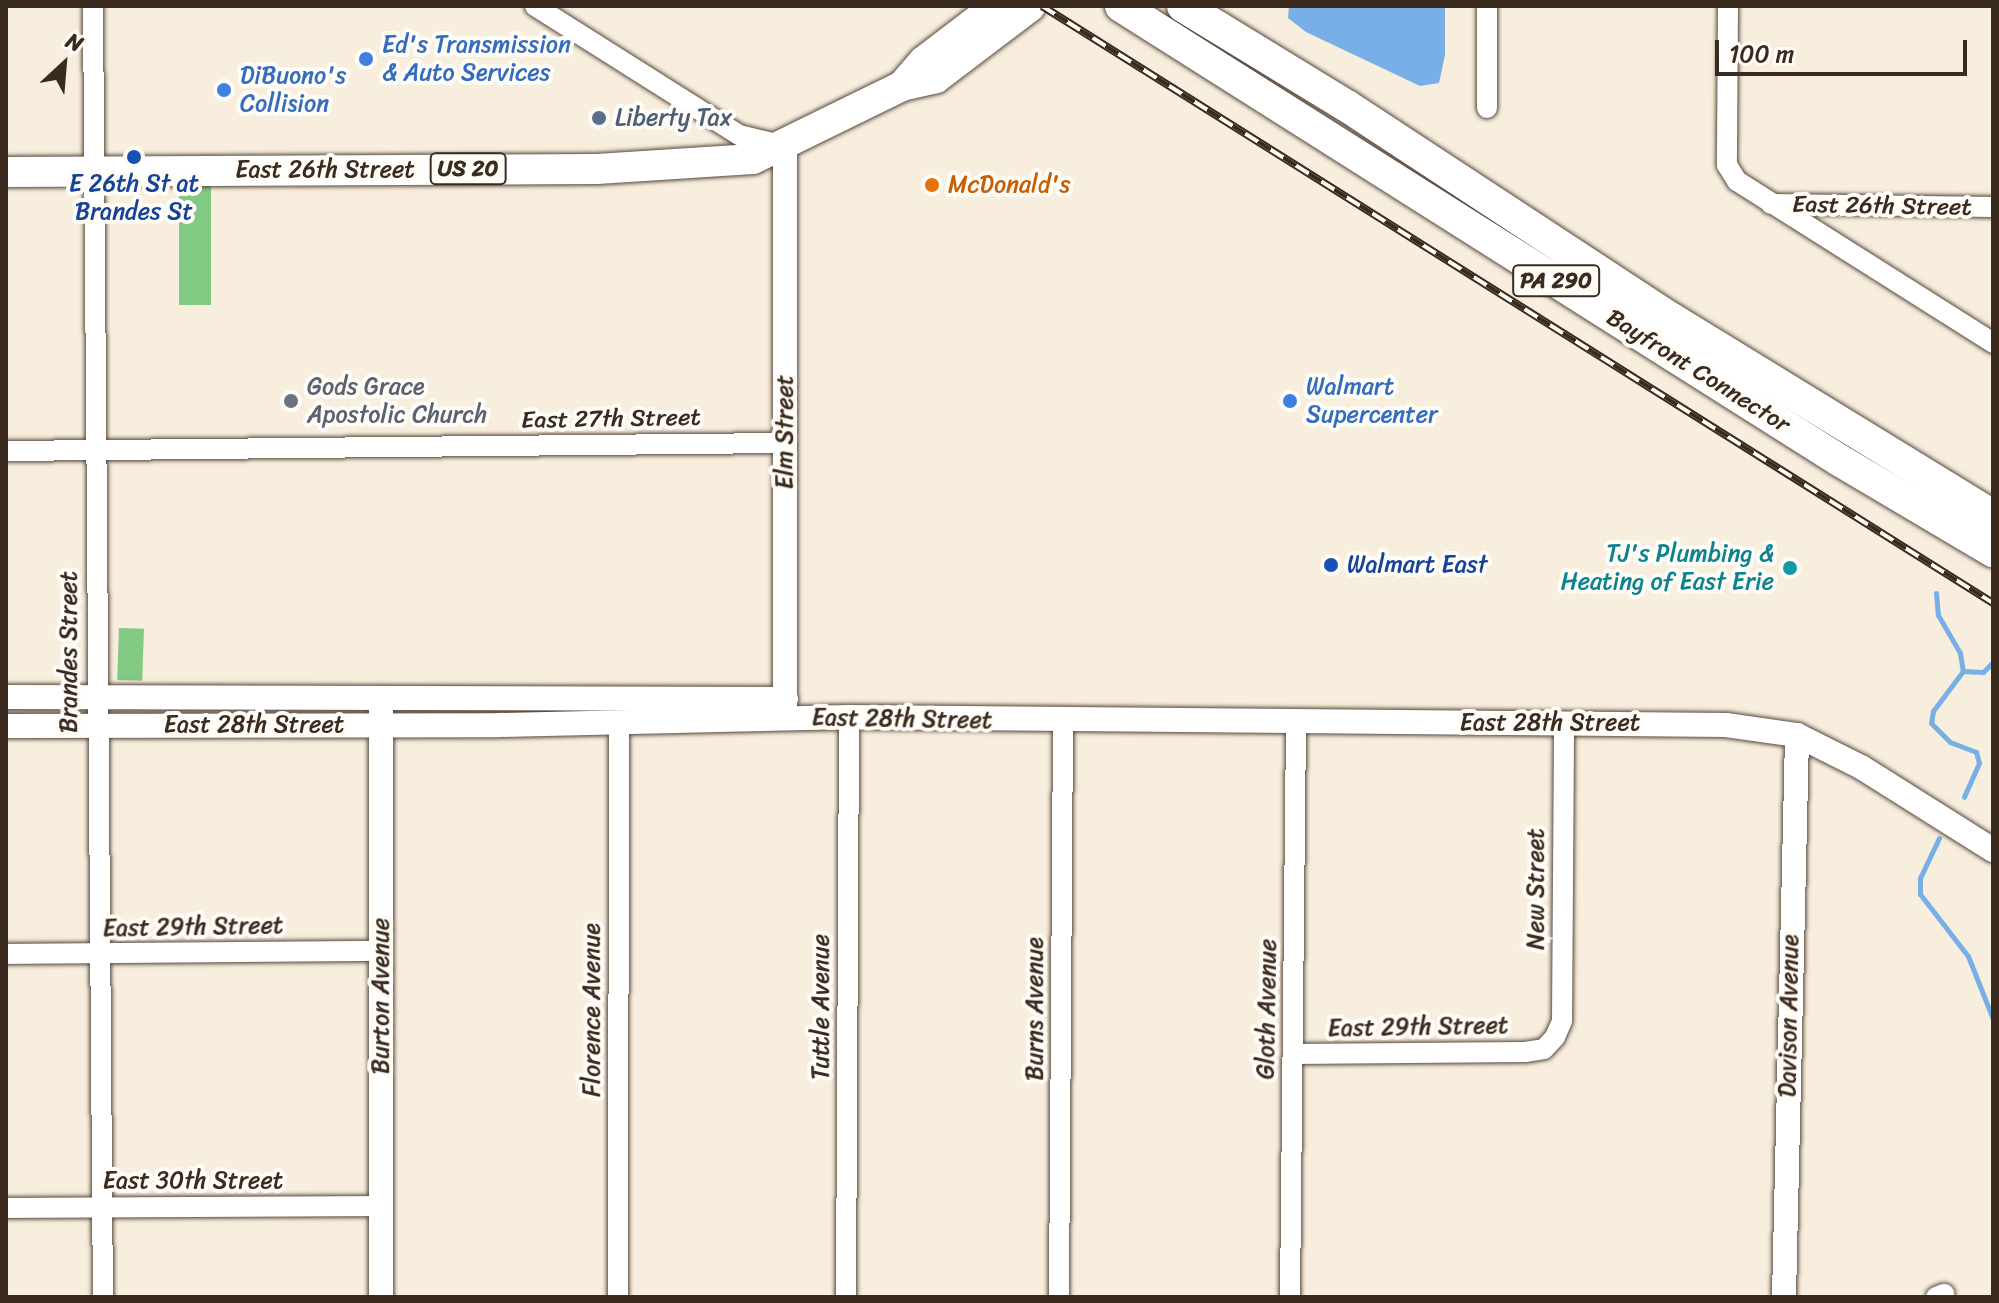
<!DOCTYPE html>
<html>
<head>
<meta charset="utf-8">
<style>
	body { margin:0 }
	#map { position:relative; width:1999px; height:1303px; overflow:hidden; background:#f8eede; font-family:Sriracha,sans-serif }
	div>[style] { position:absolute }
	.green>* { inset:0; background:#82c984; transform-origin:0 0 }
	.water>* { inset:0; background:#78afe7 }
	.stream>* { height:5px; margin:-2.5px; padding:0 2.5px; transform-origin:2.5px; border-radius:2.5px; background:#78afe7 }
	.roads { filter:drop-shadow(0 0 2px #57473b) drop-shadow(0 0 2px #57473b) }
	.minor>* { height:20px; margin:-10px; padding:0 10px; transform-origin:10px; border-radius:10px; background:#fff }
	.tertiary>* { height:24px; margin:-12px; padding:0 12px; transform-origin:12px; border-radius:12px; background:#fff }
	.primary>* { height:30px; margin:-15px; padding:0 15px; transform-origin:15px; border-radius:15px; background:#fff }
	.trunk>* { height:32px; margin:-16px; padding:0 16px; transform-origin:16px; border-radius:16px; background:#fff }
	.rail>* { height:8px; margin-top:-4px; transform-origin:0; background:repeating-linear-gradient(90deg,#fdfcf7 0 15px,#3b2a1e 0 30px); box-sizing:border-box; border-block:2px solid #3b2a1e }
	.dots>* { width:22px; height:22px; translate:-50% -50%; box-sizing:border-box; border:4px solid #fdfcf7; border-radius:50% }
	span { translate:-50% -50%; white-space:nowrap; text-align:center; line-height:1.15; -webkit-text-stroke:8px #fdfcf7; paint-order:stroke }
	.shield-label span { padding:2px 6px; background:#fdfcf7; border:2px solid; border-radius:6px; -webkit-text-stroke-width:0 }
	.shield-label { font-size:22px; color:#3b2a1e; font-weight:700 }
	.shop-label { font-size:24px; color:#366cbe }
	.left { translate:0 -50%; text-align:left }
	.service-label { font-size:24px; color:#4e5e75 }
	.street-label { font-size:24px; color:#3b2a1e }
	.transit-label { font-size:24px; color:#164399 }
	.food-label { font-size:24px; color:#c56008 }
	.worship-label { font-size:24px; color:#5b616d }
	.culture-label { font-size:24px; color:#0d838f }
	.right { translate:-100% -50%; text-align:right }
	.frame { position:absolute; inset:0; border:8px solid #3b2a1e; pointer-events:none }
	.north { position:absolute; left:24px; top:24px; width:80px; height:80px; -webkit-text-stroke:6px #fdfcf7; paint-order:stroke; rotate:26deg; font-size:22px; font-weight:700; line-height:32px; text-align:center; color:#3b2a1e }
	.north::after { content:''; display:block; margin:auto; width:28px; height:36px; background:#3b2a1e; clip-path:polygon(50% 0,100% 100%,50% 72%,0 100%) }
	.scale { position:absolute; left:1715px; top:40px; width:252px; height:36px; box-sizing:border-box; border:4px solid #3b2a1e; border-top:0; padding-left:10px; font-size:24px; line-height:28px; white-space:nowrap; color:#3b2a1e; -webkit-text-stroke:6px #fdfcf7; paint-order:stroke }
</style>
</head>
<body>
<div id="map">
	<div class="green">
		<i style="left:179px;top:185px;width:32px;height:120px"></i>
		<i style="left:119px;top:628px;width:25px;height:52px;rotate:2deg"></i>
	</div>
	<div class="water">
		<i style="clip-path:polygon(1289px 6px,1445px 6px,1445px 55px,1439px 83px,1420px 86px,1306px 32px,1288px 18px)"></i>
	</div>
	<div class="stream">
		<i style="left:1936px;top:593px;width:22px;rotate:85deg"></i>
		<i style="left:1938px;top:615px;width:44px;rotate:59.9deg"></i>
		<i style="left:1960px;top:653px;width:18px;rotate:81deg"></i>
		<i style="left:1963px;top:671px;width:50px;rotate:126.9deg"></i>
		<i style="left:1933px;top:711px;width:12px;rotate:99deg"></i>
		<i style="left:1931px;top:723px;width:27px;rotate:45deg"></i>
		<i style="left:1950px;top:742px;width:28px;rotate:21deg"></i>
		<i style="left:1976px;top:752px;width:11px;rotate:75deg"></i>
		<i style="left:1979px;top:763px;width:37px;rotate:114deg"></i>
		<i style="left:1963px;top:671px;width:20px;rotate:3deg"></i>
		<i style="left:1983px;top:672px;width:14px;rotate:-45deg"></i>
		<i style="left:1939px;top:838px;width:44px;rotate:115.4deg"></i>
		<i style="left:1920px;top:878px;width:16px;rotate:90deg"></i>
		<i style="left:1920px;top:894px;width:78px;rotate:52.3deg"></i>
		<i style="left:1968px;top:956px;width:68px;rotate:68.4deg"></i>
	</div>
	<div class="roads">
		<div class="minor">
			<i style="left:93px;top:6px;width:1291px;rotate:89.56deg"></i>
			<i style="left:535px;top:6px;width:241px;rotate:32.3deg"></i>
			<i style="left:739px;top:135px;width:47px;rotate:13.4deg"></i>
			<i style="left:1487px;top:6px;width:102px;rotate:90deg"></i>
			<i style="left:1728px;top:6px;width:159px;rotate:90.4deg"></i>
			<i style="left:1727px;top:165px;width:19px;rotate:58deg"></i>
			<i style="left:1737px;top:181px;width:303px;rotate:32.3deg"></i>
			<i style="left:1771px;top:204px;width:222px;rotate:0.8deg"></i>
			<i style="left:6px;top:451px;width:779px;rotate:-0.59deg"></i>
			<i style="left:6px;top:954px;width:375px;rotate:-0.5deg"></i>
			<i style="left:1293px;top:1054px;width:232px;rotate:-0.5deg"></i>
			<i style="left:1525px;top:1052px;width:19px;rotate:-9deg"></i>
			<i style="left:1544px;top:1049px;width:16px;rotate:-47deg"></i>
			<i style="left:1555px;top:1037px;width:17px;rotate:-66deg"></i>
			<i style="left:1562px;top:1021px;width:298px;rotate:-89.6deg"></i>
			<i style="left:6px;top:1208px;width:374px;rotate:-0.3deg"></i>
			<i style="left:618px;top:1297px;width:574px;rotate:-89.9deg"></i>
			<i style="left:846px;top:1297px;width:580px;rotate:-89.7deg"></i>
			<i style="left:1059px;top:1297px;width:576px;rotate:-89.6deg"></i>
			<i style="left:1290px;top:1297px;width:575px;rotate:-89.4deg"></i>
			<i style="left:1936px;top:1297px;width:9px;rotate:-21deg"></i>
		</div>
		<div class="tertiary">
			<i style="left:785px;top:146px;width:569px;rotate:90deg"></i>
			<i style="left:6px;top:697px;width:780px;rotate:0.15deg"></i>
			<i style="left:6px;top:726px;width:493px;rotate:-0.1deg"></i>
			<i style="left:499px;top:725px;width:350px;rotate:-1.3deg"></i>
			<i style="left:849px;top:717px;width:877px;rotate:0.52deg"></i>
			<i style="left:1726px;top:725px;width:72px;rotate:8deg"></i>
			<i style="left:1797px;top:735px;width:72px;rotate:26.6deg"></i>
			<i style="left:1861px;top:767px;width:156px;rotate:32.2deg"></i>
			<i style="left:381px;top:1297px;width:590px;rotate:-90deg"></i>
			<i style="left:1784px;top:1297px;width:562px;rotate:-88.67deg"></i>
		</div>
		<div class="primary">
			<i style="left:902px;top:86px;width:33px;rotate:-49deg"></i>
			<i style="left:924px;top:61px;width:91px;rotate:-37.4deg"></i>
			<i style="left:6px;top:172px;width:591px;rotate:-0.29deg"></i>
			<i style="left:597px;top:169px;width:156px;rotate:-3.7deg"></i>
			<i style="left:753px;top:159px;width:166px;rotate:-26.1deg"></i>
			<i style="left:902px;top:86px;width:35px;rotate:-13deg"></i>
			<i style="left:936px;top:78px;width:119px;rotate:-37.2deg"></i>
		</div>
		<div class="trunk">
			<i style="left:1121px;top:6px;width:849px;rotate:32.31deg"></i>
			<i style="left:1839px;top:460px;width:179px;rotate:30.6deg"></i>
			<i style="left:1183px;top:6px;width:192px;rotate:31.4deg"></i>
			<i style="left:1347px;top:106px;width:386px;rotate:33.3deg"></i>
			<i style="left:1670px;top:318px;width:379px;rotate:31.5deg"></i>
		</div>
	</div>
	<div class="rail">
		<i style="left:1042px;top:6px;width:1123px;rotate:32.12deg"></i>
	</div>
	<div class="dots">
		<i style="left:366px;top:59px;background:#3f7fe0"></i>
		<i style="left:224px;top:90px;background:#3f7fe0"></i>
		<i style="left:599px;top:118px;background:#5c6f8a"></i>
		<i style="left:134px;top:157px;background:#1a4fb4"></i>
		<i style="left:932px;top:185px;background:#e8710a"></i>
		<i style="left:291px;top:401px;background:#6b7280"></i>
		<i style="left:1290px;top:401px;background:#3f7fe0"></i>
		<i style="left:1331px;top:565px;background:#1a4fb4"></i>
		<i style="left:1790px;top:568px;background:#0f9aa8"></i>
	</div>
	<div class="shield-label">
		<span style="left:468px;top:169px">US 20</span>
		<span style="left:1556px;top:281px">PA 290</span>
	</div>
	<div class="shop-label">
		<span class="left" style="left:382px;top:59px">Ed's Transmission<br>&amp; Auto Services</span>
		<span class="left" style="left:240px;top:90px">DiBuono's<br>Collision</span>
		<span class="left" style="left:1306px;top:401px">Walmart<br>Supercenter</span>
	</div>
	<div class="service-label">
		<span class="left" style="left:615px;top:118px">Liberty Tax</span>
	</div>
	<div class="street-label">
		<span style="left:325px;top:170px">East 26th Street</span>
		<span style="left:1882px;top:206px;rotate:1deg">East 26th Street</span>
		<span style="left:1698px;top:371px;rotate:32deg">Bayfront Connector</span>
		<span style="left:611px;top:419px;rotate:-1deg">East 27th Street</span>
		<span style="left:785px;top:432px;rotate:-90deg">Elm Street</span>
		<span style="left:69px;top:652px;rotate:-90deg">Brandes Street</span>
		<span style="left:902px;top:719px;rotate:1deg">East 28th Street</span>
		<span style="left:1550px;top:723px">East 28th Street</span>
		<span style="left:254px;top:725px">East 28th Street</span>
		<span style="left:1536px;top:889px;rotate:-90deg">New Street</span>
		<span style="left:193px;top:927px;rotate:-1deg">East 29th Street</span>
		<span style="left:381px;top:996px;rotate:-90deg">Burton Avenue</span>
		<span style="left:821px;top:1007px;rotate:-90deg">Tuttle Avenue</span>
		<span style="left:1035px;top:1009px;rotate:-90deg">Burns Avenue</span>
		<span style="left:1267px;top:1009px;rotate:-89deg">Gloth Avenue</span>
		<span style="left:592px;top:1010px;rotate:-90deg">Florence Avenue</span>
		<span style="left:1789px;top:1016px;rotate:-89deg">Davison Avenue</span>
		<span style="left:1418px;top:1027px;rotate:-1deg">East 29th Street</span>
		<span style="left:193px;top:1181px">East 30th Street</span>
	</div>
	<div class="transit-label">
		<span style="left:134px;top:198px">E 26th St at<br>Brandes St</span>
		<span class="left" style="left:1347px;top:565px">Walmart East</span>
	</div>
	<div class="food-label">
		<span class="left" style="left:948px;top:185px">McDonald's</span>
	</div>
	<div class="worship-label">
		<span class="left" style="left:307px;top:401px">Gods Grace<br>Apostolic Church</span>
	</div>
	<div class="culture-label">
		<span class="right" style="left:1774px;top:568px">TJ's Plumbing &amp;<br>Heating of East Erie</span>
	</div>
	<div class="frame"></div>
	<div class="north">N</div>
	<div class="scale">100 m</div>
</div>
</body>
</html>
